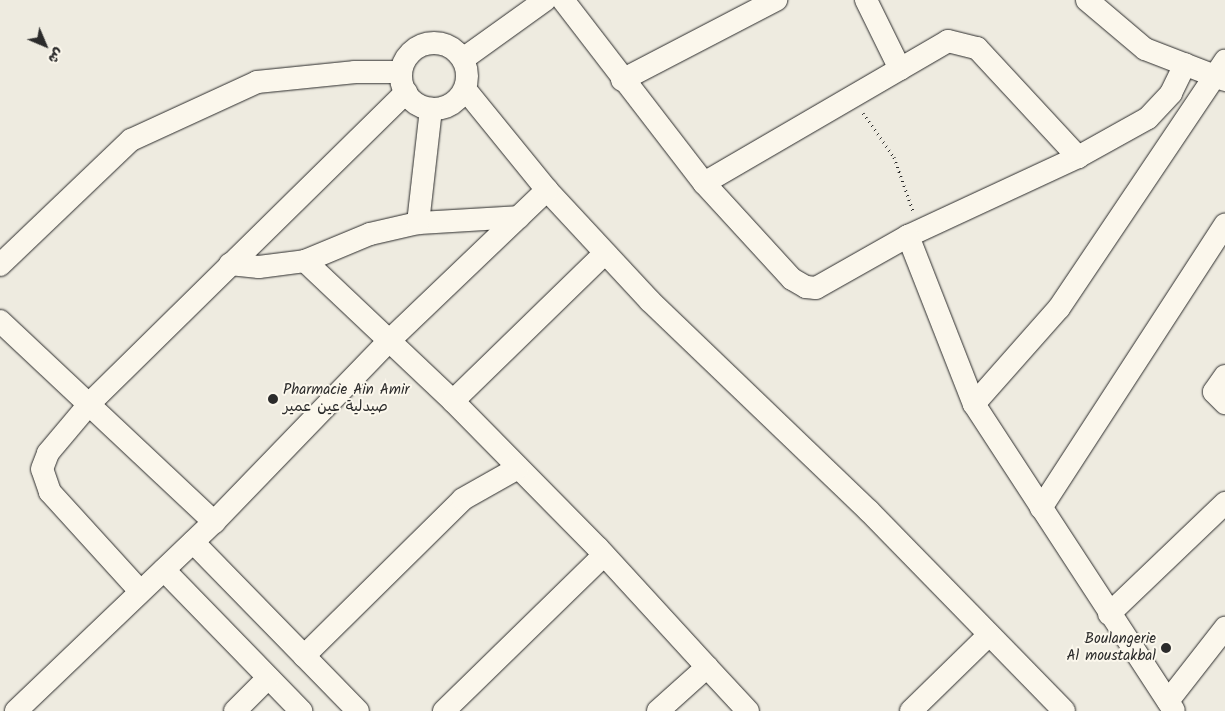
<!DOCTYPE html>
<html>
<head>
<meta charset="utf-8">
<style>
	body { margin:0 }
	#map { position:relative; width:1225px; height:711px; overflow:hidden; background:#eeebe0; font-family:Kalam,"Playpen Sans Arabic",sans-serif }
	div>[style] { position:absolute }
	.path>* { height:3px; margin-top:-1.5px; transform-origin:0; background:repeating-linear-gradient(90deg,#2b2b2b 0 1px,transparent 0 5px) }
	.roads { filter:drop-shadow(0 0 1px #2b2b2b) drop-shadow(0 0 1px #2b2b2b) }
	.minor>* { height:22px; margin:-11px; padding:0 11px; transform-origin:11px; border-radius:11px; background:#fbf7ec }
	.minor>.ring { margin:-11px; padding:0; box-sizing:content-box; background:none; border:22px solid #fbf7ec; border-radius:50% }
	.dots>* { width:14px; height:14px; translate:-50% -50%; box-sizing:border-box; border:2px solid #fbf7ec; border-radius:50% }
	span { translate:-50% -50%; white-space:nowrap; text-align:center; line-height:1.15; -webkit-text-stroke:4px #fbf7ec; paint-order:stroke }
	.poi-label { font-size:15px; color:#2b2b2b }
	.left { translate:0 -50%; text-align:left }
	.right { translate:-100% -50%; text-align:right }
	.north { position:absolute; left:20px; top:20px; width:50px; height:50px; -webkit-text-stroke:4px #fbf7ec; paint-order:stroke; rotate:135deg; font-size:14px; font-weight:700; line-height:20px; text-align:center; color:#2b2b2b }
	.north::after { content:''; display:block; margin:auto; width:18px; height:22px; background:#2b2b2b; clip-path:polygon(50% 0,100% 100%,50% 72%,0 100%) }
</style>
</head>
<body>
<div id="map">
	<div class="path">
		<i style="left:863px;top:113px;width:54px;rotate:54.8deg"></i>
		<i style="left:894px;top:157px;width:57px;rotate:70.6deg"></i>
	</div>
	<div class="roads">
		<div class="minor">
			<i style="left:563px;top:0;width:231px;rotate:52.4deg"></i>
			<i style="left:704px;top:183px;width:130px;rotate:47.5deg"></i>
			<i style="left:792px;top:279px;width:16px;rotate:30deg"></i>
			<i style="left:806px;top:287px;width:10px;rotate:6deg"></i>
			<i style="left:816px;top:288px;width:106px;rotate:-29.5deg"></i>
			<i style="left:908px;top:236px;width:187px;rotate:-24.9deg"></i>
			<i style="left:1078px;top:157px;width:80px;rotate:-29.1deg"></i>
			<i style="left:1148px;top:118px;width:34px;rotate:-47deg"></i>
			<i style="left:1171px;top:93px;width:32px;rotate:-64deg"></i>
			<i style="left:866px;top:0;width:77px;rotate:63.8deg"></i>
			<i style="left:1087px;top:0;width:76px;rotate:40.2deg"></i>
			<i style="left:1145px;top:49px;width:86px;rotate:21.2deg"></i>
			<i class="ring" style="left:401px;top:43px;width:44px;height:44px"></i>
			<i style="left:463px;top:59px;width:101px;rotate:-35.7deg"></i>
			<i style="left:622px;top:80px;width:174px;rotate:-27.5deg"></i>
			<i style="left:704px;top:183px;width:282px;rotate:-30.2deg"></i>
			<i style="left:948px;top:41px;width:30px;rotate:14deg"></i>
			<i style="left:977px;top:48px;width:149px;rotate:47.2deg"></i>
			<i style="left:547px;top:190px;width:151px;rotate:47.1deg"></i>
			<i style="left:650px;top:301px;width:303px;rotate:43.8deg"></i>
			<i style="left:869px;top:511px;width:279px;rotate:45.7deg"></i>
			<i style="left:418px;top:223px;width:101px;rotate:-3.4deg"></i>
			<i style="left:908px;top:236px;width:180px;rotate:68.6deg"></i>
			<i style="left:974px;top:404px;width:366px;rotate:56.9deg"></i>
			<i style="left:305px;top:261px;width:204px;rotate:43.4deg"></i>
			<i style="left:453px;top:401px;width:206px;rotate:45.4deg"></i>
			<i style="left:598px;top:548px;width:161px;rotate:47.5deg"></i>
			<i style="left:230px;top:264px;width:29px;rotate:6deg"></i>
			<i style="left:259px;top:267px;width:46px;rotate:-7.4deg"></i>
			<i style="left:305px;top:261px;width:70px;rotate:-22.6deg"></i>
			<i style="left:370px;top:234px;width:49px;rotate:-12.9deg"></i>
			<i style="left:418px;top:223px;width:115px;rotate:-83.5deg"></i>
			<i style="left:0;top:265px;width:181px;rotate:-43.7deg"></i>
			<i style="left:131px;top:140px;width:139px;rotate:-24.7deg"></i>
			<i style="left:257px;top:82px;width:99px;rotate:-5.8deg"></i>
			<i style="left:355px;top:72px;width:46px"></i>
			<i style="left:0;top:321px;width:294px;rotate:43.2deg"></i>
			<i style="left:1225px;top:376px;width:19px;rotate:125deg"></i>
			<i style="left:1214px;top:392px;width:16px;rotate:45deg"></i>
			<i style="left:453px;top:401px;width:212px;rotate:-44.2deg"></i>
			<i style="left:974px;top:404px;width:128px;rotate:-48.5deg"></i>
			<i style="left:1059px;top:308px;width:298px;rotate:-56.1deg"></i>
			<i style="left:1041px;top:508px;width:338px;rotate:-57deg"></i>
			<i style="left:193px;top:542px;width:236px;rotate:45.7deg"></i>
			<i style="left:164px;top:570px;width:197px;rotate:45.8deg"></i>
			<i style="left:140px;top:591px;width:134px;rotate:-132.3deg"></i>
			<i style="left:50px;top:492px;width:24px;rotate:-109deg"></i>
			<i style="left:42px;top:469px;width:17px;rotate:-69deg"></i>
			<i style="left:48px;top:453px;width:67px;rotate:-49.9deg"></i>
			<i style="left:91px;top:402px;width:442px;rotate:-44.5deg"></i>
			<i style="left:1109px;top:614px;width:161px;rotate:-43.7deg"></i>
			<i style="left:304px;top:656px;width:223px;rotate:-44.6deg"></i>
			<i style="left:463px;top:499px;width:63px;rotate:-29.4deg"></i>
			<i style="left:1168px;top:701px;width:93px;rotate:-52deg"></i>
			<i style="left:16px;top:711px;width:274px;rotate:-43.7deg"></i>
			<i style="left:214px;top:522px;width:255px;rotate:-46deg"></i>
			<i style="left:391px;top:339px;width:216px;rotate:-43.7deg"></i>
			<i style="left:547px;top:190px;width:130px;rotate:-129.1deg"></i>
			<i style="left:235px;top:711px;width:47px;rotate:-45deg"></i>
			<i style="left:444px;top:711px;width:223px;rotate:-44.3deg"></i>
			<i style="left:658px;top:711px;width:66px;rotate:-41.9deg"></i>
			<i style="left:707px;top:667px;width:60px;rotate:47deg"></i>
			<i style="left:911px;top:711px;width:109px;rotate:-44.3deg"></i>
		</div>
	</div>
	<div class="dots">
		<i style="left:273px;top:399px;background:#2b2b2b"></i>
		<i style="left:1166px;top:648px;background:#2b2b2b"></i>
	</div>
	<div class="poi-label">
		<span class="left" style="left:283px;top:399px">Pharmacie Ain Amir<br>صيدلية عين عمير</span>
		<span class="right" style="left:1156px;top:648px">Boulangerie<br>Al moustakbal</span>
	</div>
	<div class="north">ش</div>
</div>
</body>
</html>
